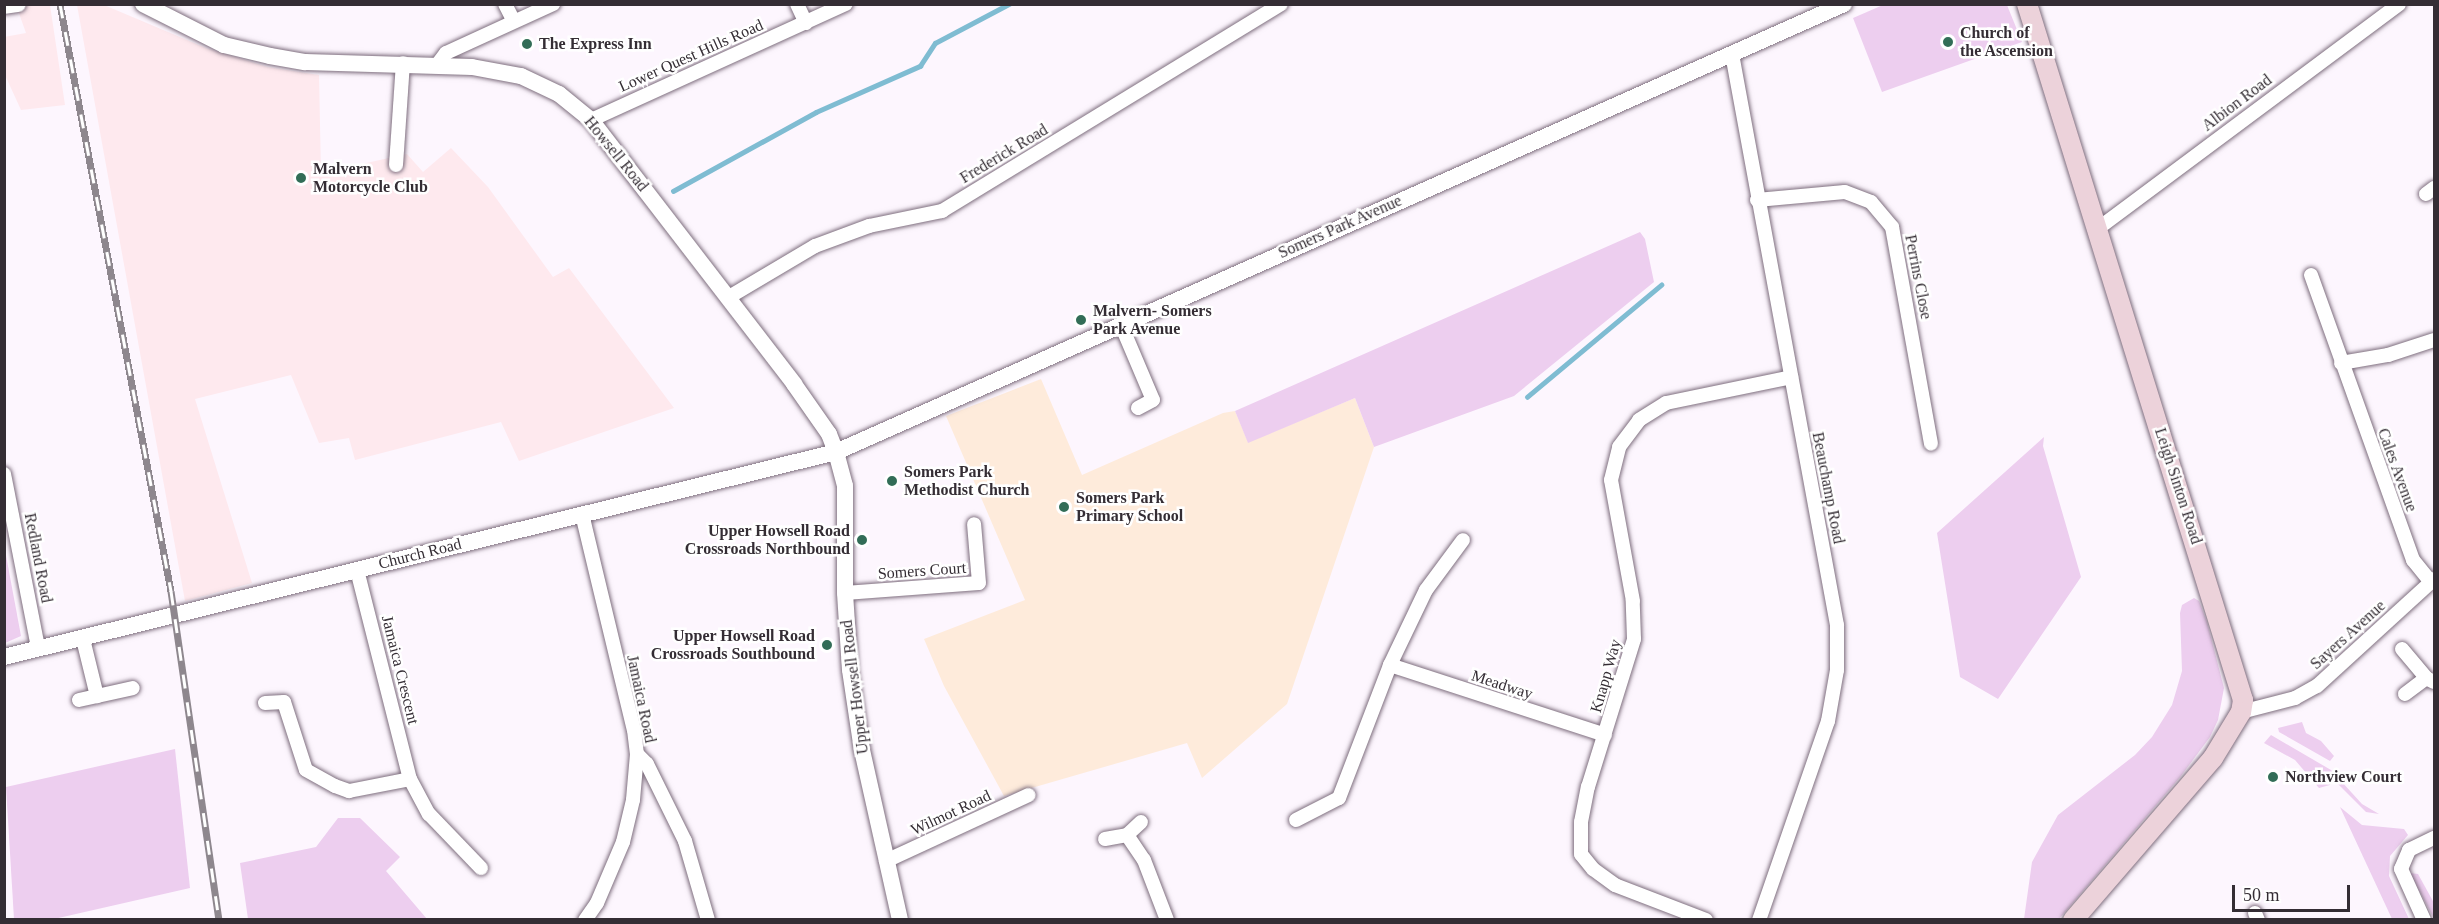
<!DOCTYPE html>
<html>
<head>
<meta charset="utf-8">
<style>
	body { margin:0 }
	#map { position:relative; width:2439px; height:924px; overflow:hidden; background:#fdf6fe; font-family:Georgia,serif }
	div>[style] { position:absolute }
	.industrial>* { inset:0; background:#fee9ee }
	.education>* { inset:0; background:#feebdb }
	.green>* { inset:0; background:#edceef }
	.stream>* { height:4.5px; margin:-2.25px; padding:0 2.25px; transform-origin:2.25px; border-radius:2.25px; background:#7fbcd2 }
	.roads { filter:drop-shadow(0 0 2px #7e6e7e) drop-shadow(0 0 2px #7e6e7e) }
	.minor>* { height:14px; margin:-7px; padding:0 7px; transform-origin:7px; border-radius:7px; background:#fff }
	.tertiary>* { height:16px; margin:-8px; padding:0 8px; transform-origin:8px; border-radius:8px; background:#fff }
	.secondary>* { height:20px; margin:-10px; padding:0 10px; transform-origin:10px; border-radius:10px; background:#ecd2da }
	.rail>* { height:7px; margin-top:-3.5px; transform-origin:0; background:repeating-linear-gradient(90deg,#fff 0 14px,#8e878e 0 28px); box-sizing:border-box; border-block:2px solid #8e878e }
	.dots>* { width:16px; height:16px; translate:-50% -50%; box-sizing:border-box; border:3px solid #fff; border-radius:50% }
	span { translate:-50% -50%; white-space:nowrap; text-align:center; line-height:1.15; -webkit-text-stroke:5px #fff; paint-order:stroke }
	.poi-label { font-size:16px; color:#342d34; font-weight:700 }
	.left { translate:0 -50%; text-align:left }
	.right { translate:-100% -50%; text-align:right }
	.street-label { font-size:16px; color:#342d34 }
	.frame { position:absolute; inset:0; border:6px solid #342d34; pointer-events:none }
	.scale { position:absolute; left:2232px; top:885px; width:118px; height:27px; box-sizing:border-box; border:3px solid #342d34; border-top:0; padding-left:8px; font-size:18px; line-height:21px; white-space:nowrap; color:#342d34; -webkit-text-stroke:4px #fff; paint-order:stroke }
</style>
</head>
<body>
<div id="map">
	<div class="industrial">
		<i style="clip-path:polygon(16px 5px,50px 5px,65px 105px,21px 110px,5px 75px,4px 37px,26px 33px)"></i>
		<i style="clip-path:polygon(77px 5px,104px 5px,206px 48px,268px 67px,319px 75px,321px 173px,407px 154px,423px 172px,451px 148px,488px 187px,553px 277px,569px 268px,674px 408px,519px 461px,501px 422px,355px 460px,349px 438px,319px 443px,291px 375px,195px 399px,252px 583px,185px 601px)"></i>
	</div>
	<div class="education">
		<i style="clip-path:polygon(1041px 379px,1082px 475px,1223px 413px,1235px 411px,1248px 442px,1355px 398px,1374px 447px,1287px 704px,1202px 778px,1187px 743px,1004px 796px,944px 686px,924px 639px,1025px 600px,946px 416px)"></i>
	</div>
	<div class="green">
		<i style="clip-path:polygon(1883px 5px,2007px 5px,2022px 42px,1882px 92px,1853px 18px)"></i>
		<i style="clip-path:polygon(1640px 232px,1645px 239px,1654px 282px,1514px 396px,1374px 447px,1355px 398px,1248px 443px,1235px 411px)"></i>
		<i style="clip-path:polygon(2044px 437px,2043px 446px,2081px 577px,1998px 699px,1960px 677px,1937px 533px)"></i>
		<i style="clip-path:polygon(5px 550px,21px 636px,5px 643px,4px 643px)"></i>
		<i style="clip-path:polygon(2194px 598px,2199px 601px,2207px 622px,2224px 688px,2218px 720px,2210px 737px,2181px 776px,2059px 919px,2024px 919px,2032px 862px,2058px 815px,2135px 755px,2152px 737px,2172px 705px,2182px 671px,2180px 613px,2182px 605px)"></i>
		<i style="clip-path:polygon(2302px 722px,2306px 733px,2321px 741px,2334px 756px,2330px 761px,2279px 732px,2278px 728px)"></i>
		<i style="clip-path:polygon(2271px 735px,2331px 770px,2362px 804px,2379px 814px,2366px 812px,2337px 783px,2319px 788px,2295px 760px,2264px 743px)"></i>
		<i style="clip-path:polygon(175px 749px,190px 888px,54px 919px,14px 919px,6px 787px)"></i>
		<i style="clip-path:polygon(2340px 807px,2362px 825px,2404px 829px,2408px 835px,2390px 856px,2389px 876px,2409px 919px,2392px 919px)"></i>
		<i style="clip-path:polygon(338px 818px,360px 818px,400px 857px,386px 871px,427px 919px,248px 919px,240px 863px,316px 847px)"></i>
		<i style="clip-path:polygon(2410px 873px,2418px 874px,2434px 903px,2434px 919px)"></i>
	</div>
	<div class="stream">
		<i style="left:673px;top:191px;width:163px;rotate:-28.9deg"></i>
		<i style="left:816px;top:112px;width:114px;rotate:-23.9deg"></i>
		<i style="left:920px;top:66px;width:27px;rotate:-57deg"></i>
		<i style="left:935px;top:43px;width:84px;rotate:-27.8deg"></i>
		<i style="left:1527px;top:397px;width:175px;rotate:-39.9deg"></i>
	</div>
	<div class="roads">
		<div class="minor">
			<i style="left:505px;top:4px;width:18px;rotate:63deg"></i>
			<i style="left:797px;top:4px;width:21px;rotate:65deg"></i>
			<i style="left:1732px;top:54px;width:581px;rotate:79.58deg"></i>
			<i style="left:1837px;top:625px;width:45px;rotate:90deg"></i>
			<i style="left:1837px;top:670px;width:52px;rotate:100deg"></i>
			<i style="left:1828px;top:721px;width:211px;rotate:109.1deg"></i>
			<i style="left:437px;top:65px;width:15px;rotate:-53deg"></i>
			<i style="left:446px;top:53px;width:118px;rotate:-24.6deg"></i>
			<i style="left:591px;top:120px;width:280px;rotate:-24.5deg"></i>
			<i style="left:396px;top:165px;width:102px;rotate:-86.1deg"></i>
			<i style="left:2426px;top:194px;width:10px;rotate:-37deg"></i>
			<i style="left:1757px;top:200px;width:88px;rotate:-5.2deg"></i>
			<i style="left:1845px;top:192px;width:28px;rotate:21deg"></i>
			<i style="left:1871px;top:202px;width:33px;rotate:50deg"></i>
			<i style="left:1892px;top:227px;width:220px;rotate:79.8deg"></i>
			<i style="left:2096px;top:230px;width:378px;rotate:-36.7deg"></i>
			<i style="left:2311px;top:275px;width:303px;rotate:70.3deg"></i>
			<i style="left:2413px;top:560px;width:28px;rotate:51deg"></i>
			<i style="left:729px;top:297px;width:100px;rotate:-30.7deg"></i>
			<i style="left:815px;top:246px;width:58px;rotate:-20.3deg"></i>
			<i style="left:869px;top:226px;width:75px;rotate:-11.6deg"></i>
			<i style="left:942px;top:211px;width:397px;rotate:-31.4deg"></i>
			<i style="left:1122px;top:327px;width:79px;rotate:67deg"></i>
			<i style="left:1153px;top:400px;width:17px;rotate:152deg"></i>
			<i style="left:2341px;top:363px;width:48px;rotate:-9.7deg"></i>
			<i style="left:2388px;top:355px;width:48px;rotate:-18.1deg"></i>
			<i style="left:4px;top:474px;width:177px;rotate:78.9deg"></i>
			<i style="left:582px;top:514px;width:222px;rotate:76.5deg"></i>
			<i style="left:634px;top:730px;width:24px;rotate:83deg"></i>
			<i style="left:637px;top:754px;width:46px;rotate:95deg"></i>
			<i style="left:633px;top:800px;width:43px;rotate:103.4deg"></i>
			<i style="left:623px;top:842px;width:66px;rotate:113.1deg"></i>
			<i style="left:597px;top:903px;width:21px;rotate:125deg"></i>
			<i style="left:357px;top:570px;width:216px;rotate:75.8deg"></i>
			<i style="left:410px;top:779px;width:40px;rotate:62deg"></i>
			<i style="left:429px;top:814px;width:75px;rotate:46.1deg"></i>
			<i style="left:845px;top:593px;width:134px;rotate:-4.3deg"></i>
			<i style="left:979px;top:583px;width:59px;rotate:-94.8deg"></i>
			<i style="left:83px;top:639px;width:59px;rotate:76.2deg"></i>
			<i style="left:2402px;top:649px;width:38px;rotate:50deg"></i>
			<i style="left:1390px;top:665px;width:83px;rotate:-64.4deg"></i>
			<i style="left:1426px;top:590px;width:62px;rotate:-53.5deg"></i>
			<i style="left:2405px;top:694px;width:26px;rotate:-37deg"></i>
			<i style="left:2426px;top:678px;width:9px;rotate:27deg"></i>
			<i style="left:79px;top:700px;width:55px;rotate:-12.5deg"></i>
			<i style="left:265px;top:703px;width:19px;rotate:-3deg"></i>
			<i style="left:284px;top:702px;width:71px;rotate:72.1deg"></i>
			<i style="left:306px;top:770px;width:33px;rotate:29deg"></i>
			<i style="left:335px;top:786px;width:15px;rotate:20deg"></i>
			<i style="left:349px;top:791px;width:62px;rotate:-11.1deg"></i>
			<i style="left:2241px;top:712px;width:56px;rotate:-14.5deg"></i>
			<i style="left:2295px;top:698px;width:25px;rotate:-29deg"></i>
			<i style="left:2317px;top:686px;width:159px;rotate:-42.4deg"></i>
			<i style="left:637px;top:754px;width:14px;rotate:45deg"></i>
			<i style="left:647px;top:764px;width:86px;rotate:63.7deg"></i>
			<i style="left:685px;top:841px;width:82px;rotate:73.8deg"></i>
			<i style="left:1296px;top:820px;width:48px;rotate:-27.1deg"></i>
			<i style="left:1339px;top:798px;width:142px;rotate:-69deg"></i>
			<i style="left:1390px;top:665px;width:226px;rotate:18deg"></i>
			<i style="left:1127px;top:835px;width:19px;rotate:-43deg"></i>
			<i style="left:1105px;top:839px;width:22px;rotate:-10deg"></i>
			<i style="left:1127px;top:835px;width:30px;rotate:56deg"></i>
			<i style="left:1144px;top:860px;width:64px;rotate:69deg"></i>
			<i style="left:886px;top:861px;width:157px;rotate:-24.8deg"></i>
			<i style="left:2255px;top:913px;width:8px;rotate:67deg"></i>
			<i style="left:1706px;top:920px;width:97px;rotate:-159deg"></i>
			<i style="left:1615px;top:885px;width:27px;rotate:-144deg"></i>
			<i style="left:1593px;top:869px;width:19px;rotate:-129deg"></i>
			<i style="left:1581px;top:854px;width:32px;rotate:-90deg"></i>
			<i style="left:1581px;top:822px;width:36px;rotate:-79deg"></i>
			<i style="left:1588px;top:787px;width:155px;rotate:-72.7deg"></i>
			<i style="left:1634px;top:639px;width:38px;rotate:-92deg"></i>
			<i style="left:1633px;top:601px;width:123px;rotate:-100.3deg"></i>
			<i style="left:1611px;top:480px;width:34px;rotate:-76deg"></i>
			<i style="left:1619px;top:447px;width:34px;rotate:-53deg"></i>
			<i style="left:1639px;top:420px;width:32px;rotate:-32deg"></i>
			<i style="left:1666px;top:403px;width:128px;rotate:-11.7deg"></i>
			<i style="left:2424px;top:920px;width:56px;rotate:-114.3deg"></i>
			<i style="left:2401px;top:869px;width:21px;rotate:-67deg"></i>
			<i style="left:2409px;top:850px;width:28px;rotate:-26deg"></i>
		</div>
		<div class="tertiary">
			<i style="left:143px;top:4px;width:91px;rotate:26.8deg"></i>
			<i style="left:224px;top:45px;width:47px;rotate:13.4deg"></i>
			<i style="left:270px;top:56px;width:36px;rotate:10deg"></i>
			<i style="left:305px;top:62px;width:167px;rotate:1.7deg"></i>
			<i style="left:472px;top:67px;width:50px;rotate:10.4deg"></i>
			<i style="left:521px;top:76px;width:42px;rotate:25.3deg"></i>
			<i style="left:559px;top:94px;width:41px;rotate:39.1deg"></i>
			<i style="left:591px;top:120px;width:333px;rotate:52.4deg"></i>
			<i style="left:794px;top:384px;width:61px;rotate:55deg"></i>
			<i style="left:829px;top:434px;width:19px;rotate:69deg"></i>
			<i style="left:836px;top:452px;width:35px;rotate:75deg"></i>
			<i style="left:845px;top:486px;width:107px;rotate:90deg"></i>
			<i style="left:845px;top:593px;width:77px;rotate:86.3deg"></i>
			<i style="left:850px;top:670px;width:81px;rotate:81.5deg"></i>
			<i style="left:862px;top:750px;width:174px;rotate:77.4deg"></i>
			<i style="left:4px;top:6px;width:14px;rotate:-8deg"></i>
			<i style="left:4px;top:657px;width:857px;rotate:-13.84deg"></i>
			<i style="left:836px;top:452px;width:1103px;rotate:-23.96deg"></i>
		</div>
		<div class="secondary">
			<i style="left:2027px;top:4px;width:729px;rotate:72.76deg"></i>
			<i style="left:2243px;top:700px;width:12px;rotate:99deg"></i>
			<i style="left:2241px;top:712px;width:54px;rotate:121.3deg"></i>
			<i style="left:2213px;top:758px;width:214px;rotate:130.8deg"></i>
		</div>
	</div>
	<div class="rail">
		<i style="left:60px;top:4px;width:597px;rotate:79.29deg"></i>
		<i style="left:171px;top:591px;width:332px;rotate:81.7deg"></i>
	</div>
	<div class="dots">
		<i style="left:1948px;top:42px;background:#326d57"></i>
		<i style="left:527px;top:44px;background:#326d57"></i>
		<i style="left:301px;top:178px;background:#326d57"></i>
		<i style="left:1081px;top:320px;background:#326d57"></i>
		<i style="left:892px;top:481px;background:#326d57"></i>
		<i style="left:1064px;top:507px;background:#326d57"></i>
		<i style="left:862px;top:540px;background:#326d57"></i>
		<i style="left:827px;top:645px;background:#326d57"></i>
		<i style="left:2273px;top:777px;background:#326d57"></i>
	</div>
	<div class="poi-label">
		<span class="left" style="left:1960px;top:42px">Church of<br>the Ascension</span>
		<span class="left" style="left:539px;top:44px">The Express Inn</span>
		<span class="left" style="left:313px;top:178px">Malvern<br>Motorcycle Club</span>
		<span class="left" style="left:1093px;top:320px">Malvern- Somers<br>Park Avenue</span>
		<span class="left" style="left:904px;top:481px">Somers Park<br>Methodist Church</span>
		<span class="left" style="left:1076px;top:507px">Somers Park<br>Primary School</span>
		<span class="right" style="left:850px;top:540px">Upper Howsell Road<br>Crossroads Northbound</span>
		<span class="right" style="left:815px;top:645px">Upper Howsell Road<br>Crossroads Southbound</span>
		<span class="left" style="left:2285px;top:777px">Northview Court</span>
	</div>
	<div class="street-label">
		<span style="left:691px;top:56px;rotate:-24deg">Lower Quest Hills Road</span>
		<span style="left:2237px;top:103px;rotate:-37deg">Albion Road</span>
		<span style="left:616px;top:154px;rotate:51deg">Howsell Road</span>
		<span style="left:1004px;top:154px;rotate:-31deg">Frederick Road</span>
		<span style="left:1340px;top:227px;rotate:-24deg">Somers Park Avenue</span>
		<span style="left:1918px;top:277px;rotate:79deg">Perrins Close</span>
		<span style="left:2397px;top:470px;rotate:70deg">Cales Avenue</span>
		<span style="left:2178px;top:486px;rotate:72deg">Leigh Sinton Road</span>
		<span style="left:1828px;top:488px;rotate:79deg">Beauchamp Road</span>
		<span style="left:420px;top:554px;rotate:-14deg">Church Road</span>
		<span style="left:38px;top:558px;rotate:79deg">Redland Road</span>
		<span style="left:922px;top:571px;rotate:-4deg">Somers Court</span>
		<span style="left:2348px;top:635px;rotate:-42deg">Sayers Avenue</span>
		<span style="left:400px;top:670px;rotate:76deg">Jamaica Crescent</span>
		<span style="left:1606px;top:676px;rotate:-74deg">Knapp Way</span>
		<span style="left:1502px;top:685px;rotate:18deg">Meadway</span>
		<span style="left:855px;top:687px;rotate:-97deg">Upper Howsell Road</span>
		<span style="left:641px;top:699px;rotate:78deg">Jamaica Road</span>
		<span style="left:951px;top:813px;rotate:-25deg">Wilmot Road</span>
	</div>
	<div class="frame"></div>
	<div class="scale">50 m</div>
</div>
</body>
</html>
